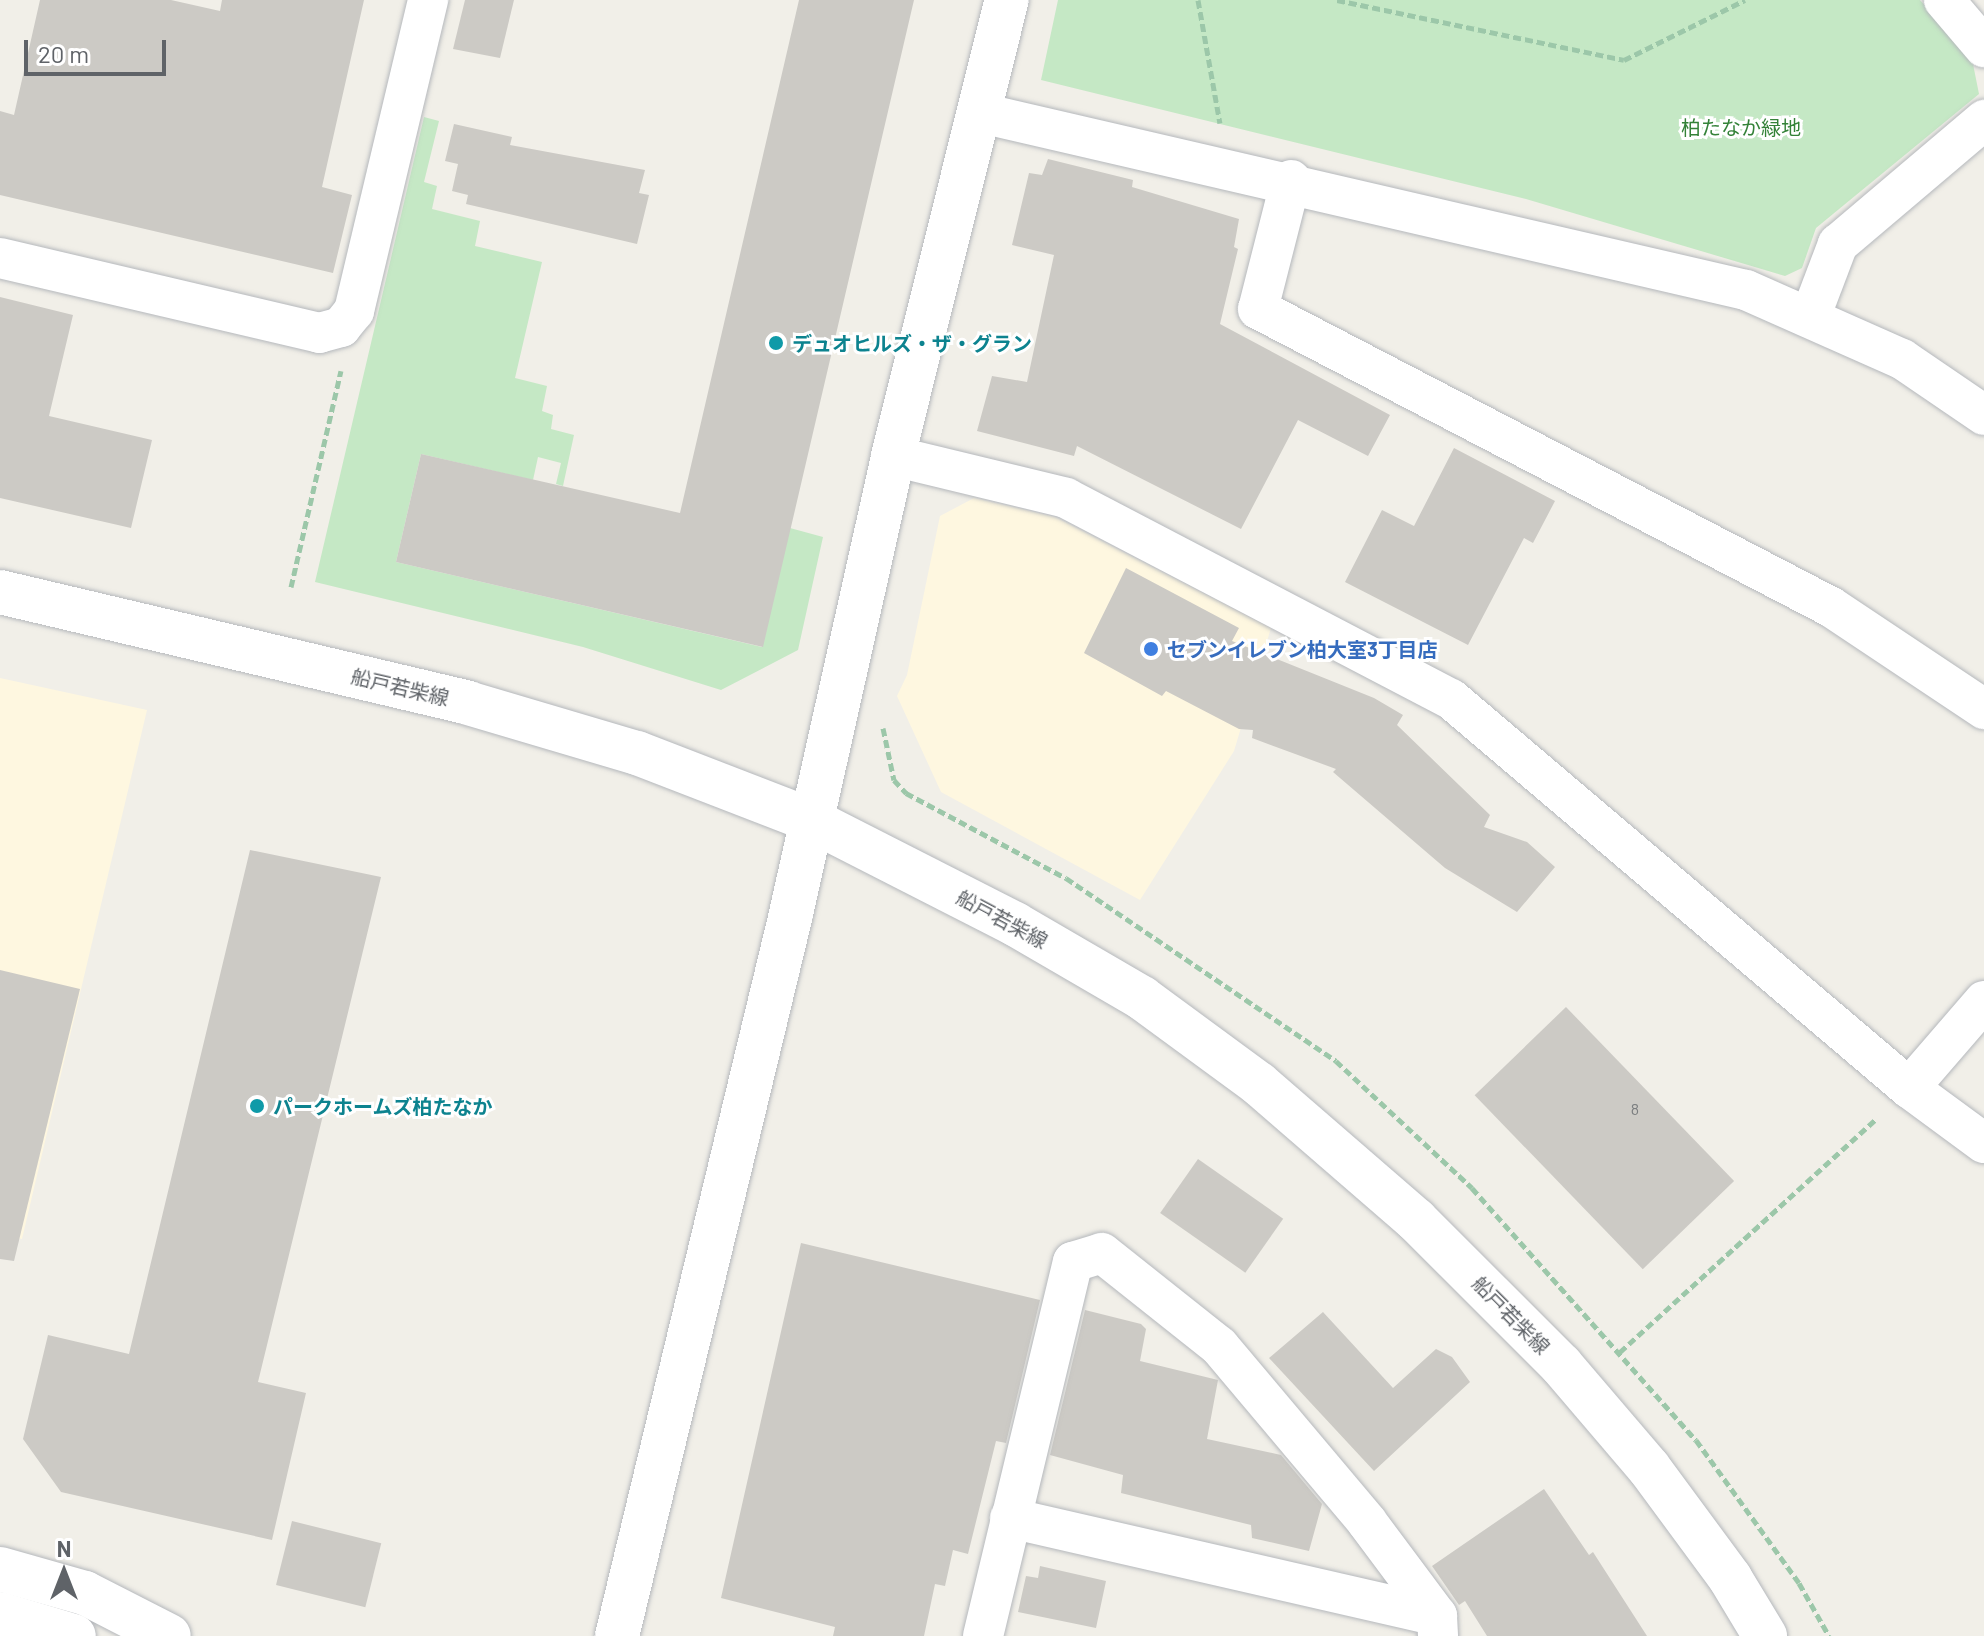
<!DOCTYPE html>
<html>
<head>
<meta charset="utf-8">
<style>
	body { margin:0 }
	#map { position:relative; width:1984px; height:1636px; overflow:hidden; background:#f1efe8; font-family:Barlow,"Noto Sans JP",sans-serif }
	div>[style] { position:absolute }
	.commercial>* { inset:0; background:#fef7e0 }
	.green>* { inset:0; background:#c5e8c5 }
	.building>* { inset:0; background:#cccac5; transform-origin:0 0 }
	.path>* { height:5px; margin-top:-2.5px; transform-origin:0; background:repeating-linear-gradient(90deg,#9cc7a9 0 8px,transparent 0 12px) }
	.roads { filter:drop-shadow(0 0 2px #b5b8bc) drop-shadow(0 0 2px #b5b8bc) }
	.minor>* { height:40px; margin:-20px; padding:0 20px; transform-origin:20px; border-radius:20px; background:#fff }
	.tertiary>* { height:44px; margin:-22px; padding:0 22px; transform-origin:22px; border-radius:22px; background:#fff }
	.dots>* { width:22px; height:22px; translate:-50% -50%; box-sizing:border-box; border:4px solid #fff; border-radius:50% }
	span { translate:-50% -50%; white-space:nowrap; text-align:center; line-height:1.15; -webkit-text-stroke:6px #fff; paint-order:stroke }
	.number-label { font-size:16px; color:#7a7d7f }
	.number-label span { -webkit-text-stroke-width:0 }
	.park-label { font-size:20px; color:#348238 }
	.culture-label { font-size:20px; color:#0d838f; font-weight:700 }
	.left { translate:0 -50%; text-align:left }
	.shop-label { font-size:20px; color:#366cbe; font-weight:700 }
	.street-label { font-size:20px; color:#5f6368 }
	.north { position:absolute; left:24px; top:1532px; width:80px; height:80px; -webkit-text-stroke:6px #fff; paint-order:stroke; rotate:0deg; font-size:22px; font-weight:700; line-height:32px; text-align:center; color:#5f6368 }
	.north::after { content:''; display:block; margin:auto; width:28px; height:36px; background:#5f6368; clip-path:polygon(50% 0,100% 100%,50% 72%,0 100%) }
	.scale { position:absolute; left:24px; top:40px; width:142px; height:36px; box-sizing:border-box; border:4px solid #5f6368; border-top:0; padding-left:10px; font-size:24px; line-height:28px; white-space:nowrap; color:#5f6368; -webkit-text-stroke:6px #fff; paint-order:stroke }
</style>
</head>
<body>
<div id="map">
	<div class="commercial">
		<i style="clip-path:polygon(974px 498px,1055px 517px,1271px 628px,1234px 751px,1140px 900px,941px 792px,897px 696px,907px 675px,940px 516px)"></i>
		<i style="clip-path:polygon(0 678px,147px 710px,22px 1239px,0 1234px)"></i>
	</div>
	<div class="green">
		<i style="clip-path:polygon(1058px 0,1920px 0,1972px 59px,1979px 94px,1816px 228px,1802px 268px,1785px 276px,1526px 199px,1041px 80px)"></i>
		<i style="clip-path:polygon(424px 117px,439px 121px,424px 182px,437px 186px,432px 209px,480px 221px,475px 246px,542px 262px,515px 378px,547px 386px,542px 411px,553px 415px,551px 429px,574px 435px,563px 486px,556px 484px,561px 463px,538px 457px,533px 480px,421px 454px,396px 562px,762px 647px,790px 528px,823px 537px,798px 650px,721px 690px,583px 647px,315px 582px)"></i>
	</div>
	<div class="building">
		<i style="clip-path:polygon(40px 0,171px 0,220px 11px,222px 0,364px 0,322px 187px,352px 195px,333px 273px,0 195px,0 111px,14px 115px)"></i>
		<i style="clip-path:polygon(465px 0,514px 0,500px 58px,453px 49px)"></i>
		<i style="clip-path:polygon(799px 0,914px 0,763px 647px,396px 562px,421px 454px,680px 513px)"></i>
		<i style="clip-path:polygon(454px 124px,512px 137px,510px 145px,645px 170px,639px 193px,649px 195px,637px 244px,466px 204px,468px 195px,452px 191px,458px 164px,445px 161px)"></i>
		<i style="clip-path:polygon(1048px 159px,1133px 180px,1132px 187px,1239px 219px,1234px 247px,1238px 249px,1220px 324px,1390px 415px,1368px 456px,1298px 420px,1241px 529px,1077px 446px,1074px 456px,977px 431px,992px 376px,1027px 382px,1054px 255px,1012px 245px,1029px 173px,1042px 175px)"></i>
		<i style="clip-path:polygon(0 297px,73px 315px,49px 416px,152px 440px,131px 528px,0 498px)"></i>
		<i style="clip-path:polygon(1454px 448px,1555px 501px,1533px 543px,1524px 538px,1468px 645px,1345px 582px,1382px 510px,1414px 526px)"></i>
		<i style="clip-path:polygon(1126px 568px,1239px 628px,1232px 641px,1374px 698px,1403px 715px,1397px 725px,1490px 815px,1484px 827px,1527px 842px,1555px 867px,1517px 912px,1445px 868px,1333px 772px,1336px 769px,1252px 738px,1253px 730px,1239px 729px,1166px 691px,1162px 696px,1084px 653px)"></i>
		<i style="clip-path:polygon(250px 850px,381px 877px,258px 1382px,306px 1393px,272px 1540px,61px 1492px,23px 1439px,48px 1335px,129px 1354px)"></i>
		<i style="clip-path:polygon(0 970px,80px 989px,14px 1261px,0 1259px)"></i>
		<i style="left:1566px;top:1007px;width:242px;height:127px;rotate:46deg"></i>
		<i style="left:1198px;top:1159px;width:104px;height:66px;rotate:35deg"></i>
		<i style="clip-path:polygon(801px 1243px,1040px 1300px,1006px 1443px,996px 1441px,968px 1554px,953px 1550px,945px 1586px,935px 1584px,924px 1636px,833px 1636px,835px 1627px,721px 1598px)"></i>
		<i style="clip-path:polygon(1085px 1310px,1141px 1324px,1146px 1329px,1140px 1361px,1218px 1380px,1207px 1439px,1281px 1455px,1322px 1504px,1309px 1551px,1252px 1538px,1251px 1525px,1121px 1493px,1123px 1475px,1050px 1455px)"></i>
		<i style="clip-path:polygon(1323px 1312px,1393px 1388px,1436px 1349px,1452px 1357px,1470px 1382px,1374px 1471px,1269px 1358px)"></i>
		<i style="clip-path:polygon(1544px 1489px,1589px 1555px,1593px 1552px,1647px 1636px,1487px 1636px,1465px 1601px,1459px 1605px,1432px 1566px)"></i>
		<i style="left:292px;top:1521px;width:92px;height:66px;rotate:14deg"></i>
		<i style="clip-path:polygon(1040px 1566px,1106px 1581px,1096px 1628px,1018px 1612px,1026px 1576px,1038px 1578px)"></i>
	</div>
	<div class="path">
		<i style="left:1198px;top:0;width:125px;rotate:79.9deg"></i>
		<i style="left:1337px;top:0;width:293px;rotate:11.8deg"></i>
		<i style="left:1624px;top:60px;width:135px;rotate:-26.4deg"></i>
		<i style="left:291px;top:587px;width:222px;rotate:-77deg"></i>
		<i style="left:883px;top:728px;width:53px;rotate:78.1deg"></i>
		<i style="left:894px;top:780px;width:18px;rotate:47deg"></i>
		<i style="left:906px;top:793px;width:181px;rotate:28deg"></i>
		<i style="left:1066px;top:878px;width:326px;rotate:34.1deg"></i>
		<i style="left:1336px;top:1061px;width:186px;rotate:43deg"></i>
		<i style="left:1472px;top:1188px;width:337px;rotate:48.4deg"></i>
		<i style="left:1696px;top:1440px;width:176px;rotate:54.2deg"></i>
		<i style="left:1799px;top:1583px;width:61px;rotate:60.5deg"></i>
		<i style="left:1620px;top:1352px;width:346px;rotate:-42.3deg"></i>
	</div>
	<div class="roads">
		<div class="minor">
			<i style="left:1944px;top:0;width:62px;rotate:49.6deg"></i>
			<i style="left:981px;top:113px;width:785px;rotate:13.03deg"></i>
			<i style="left:1746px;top:290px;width:171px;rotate:23.9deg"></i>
			<i style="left:1902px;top:359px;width:99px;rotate:34.3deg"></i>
			<i style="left:1291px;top:180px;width:133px;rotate:104.3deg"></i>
			<i style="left:1258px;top:309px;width:646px;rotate:27.48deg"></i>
			<i style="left:1831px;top:607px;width:184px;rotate:33.7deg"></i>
			<i style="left:0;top:258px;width:328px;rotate:13.2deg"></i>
			<i style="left:319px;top:333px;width:23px;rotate:-15deg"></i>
			<i style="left:341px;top:327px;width:21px;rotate:-51deg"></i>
			<i style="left:354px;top:311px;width:320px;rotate:-76.6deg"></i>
			<i style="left:1811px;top:315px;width:76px;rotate:-69.2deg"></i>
			<i style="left:1838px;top:244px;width:192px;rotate:-40.3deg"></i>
			<i style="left:893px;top:456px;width:178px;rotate:13.6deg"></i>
			<i style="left:1066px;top:498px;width:434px;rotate:27.6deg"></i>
			<i style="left:1451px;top:699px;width:601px;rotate:40.34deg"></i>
			<i style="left:1909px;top:1088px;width:93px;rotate:36.3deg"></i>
			<i style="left:1909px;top:1088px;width:115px;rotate:-49.2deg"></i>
			<i style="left:1010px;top:1518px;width:438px;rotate:12.9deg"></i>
			<i style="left:983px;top:1636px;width:385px;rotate:-76.5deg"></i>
			<i style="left:1073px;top:1262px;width:30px;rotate:-17deg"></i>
			<i style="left:1102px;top:1253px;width:149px;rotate:38.5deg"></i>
			<i style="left:1219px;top:1346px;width:230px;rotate:49.9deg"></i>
			<i style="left:1367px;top:1522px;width:117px;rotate:53.3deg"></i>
			<i style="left:1437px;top:1616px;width:20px;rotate:87deg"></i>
		</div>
		<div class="tertiary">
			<i style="left:0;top:592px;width:481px;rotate:13.3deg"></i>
			<i style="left:468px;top:703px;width:176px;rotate:16.5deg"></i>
			<i style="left:637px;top:753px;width:189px;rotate:21.1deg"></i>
			<i style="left:813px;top:821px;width:227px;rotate:27deg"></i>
			<i style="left:1015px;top:924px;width:147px;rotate:30.2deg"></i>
			<i style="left:1142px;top:998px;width:145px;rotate:36.3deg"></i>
			<i style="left:1259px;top:1084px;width:208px;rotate:40.9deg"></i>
			<i style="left:1416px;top:1220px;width:205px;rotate:45deg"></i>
			<i style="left:1561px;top:1365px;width:135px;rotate:49.5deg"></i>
			<i style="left:1649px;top:1468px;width:137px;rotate:53.6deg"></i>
			<i style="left:1730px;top:1578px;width:68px;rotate:58.9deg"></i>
			<i style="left:0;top:1569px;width:88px;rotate:15.8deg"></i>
			<i style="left:85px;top:1593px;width:94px;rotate:27.1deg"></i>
			<i style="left:0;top:1614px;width:77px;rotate:16.6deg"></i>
			<i style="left:617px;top:1636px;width:739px;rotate:-76.45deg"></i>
			<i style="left:790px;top:918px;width:473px;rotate:-77.4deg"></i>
			<i style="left:893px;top:456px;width:470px;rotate:-76deg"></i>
		</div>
	</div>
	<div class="dots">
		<i style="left:776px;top:343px;background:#0f9aa8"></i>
		<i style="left:1151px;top:649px;background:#3f7fe0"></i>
		<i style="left:257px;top:1106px;background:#0f9aa8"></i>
	</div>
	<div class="number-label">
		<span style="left:1635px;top:1109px">8</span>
	</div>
	<div class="park-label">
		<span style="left:1741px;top:127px">柏たなか緑地</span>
	</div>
	<div class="culture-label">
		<span class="left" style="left:792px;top:343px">デュオヒルズ・ザ・グラン</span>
		<span class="left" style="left:273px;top:1106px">パークホームズ柏たなか</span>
	</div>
	<div class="shop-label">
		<span class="left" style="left:1167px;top:649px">セブンイレブン柏大室3丁目店</span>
	</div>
	<div class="street-label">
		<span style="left:400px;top:687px;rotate:13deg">船戸若柴線</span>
		<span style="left:1002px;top:919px;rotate:28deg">船戸若柴線</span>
		<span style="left:1511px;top:1315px;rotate:45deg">船戸若柴線</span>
	</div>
	<div class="north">N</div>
	<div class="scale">20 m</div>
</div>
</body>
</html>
